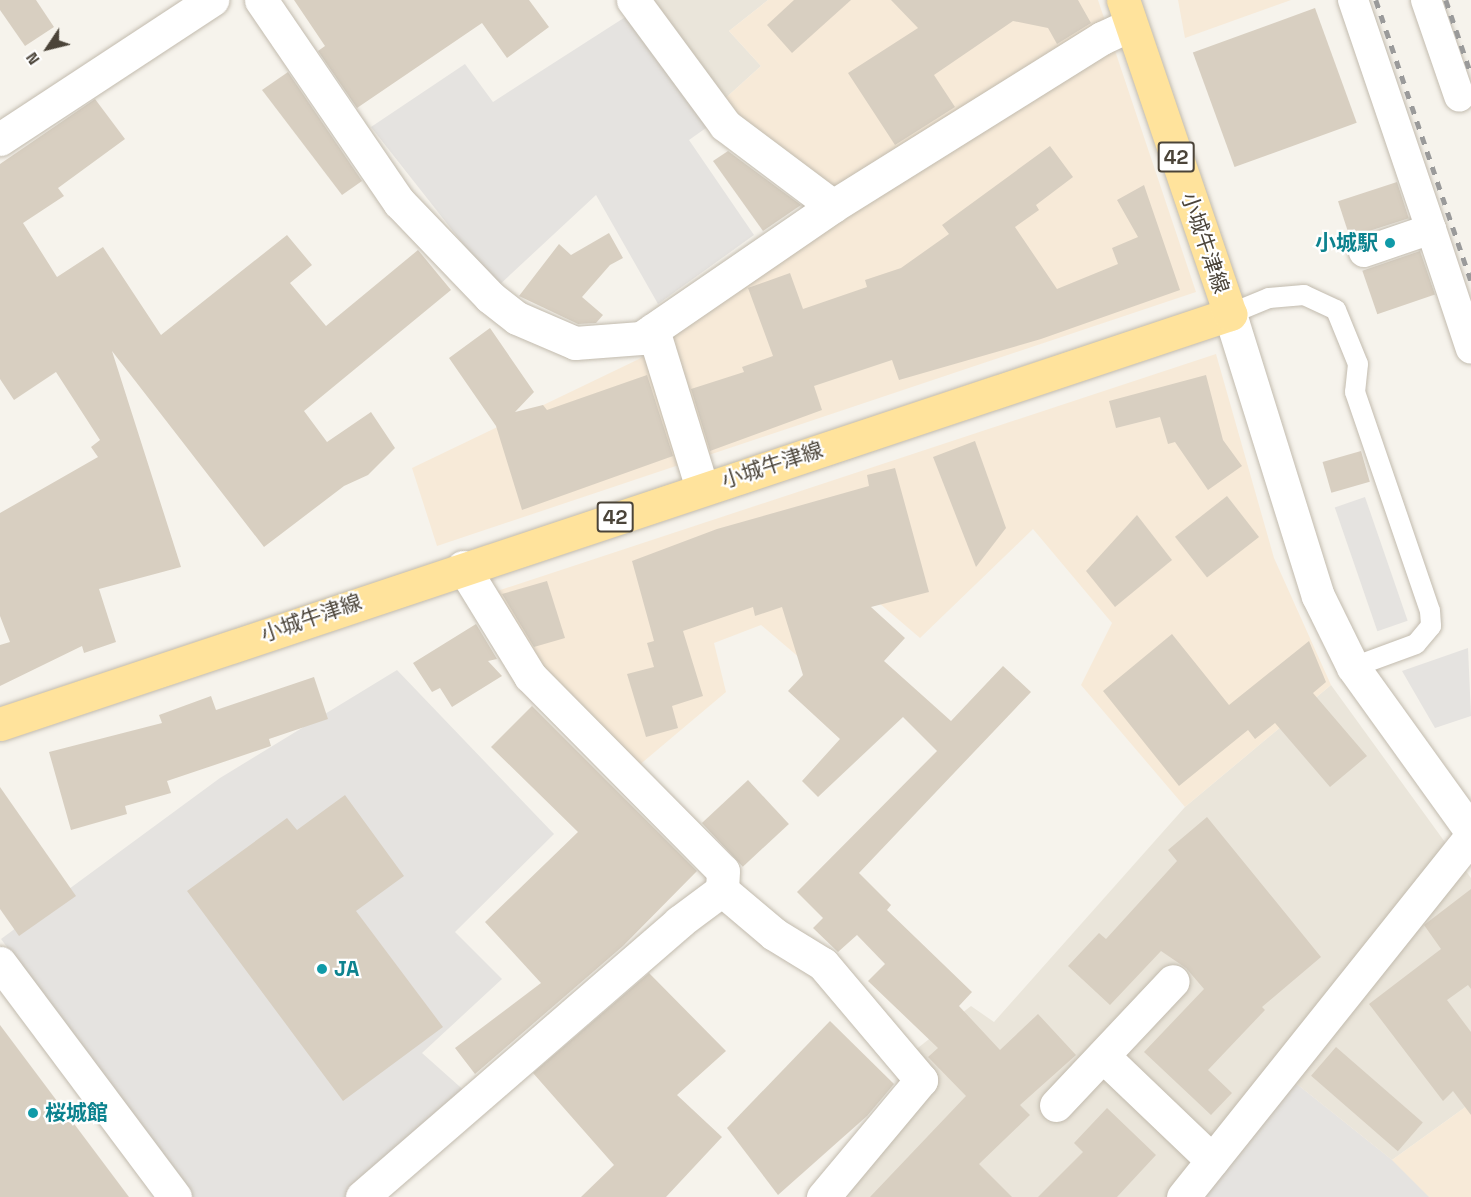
<!DOCTYPE html>
<html>
<head>
<meta charset="utf-8">
<style>
	body { margin:0 }
	#map { position:relative; width:1471px; height:1197px; overflow:hidden; background:#f6f3ec; font-family:"Space Grotesk","Noto Sans JP",sans-serif }
	div>[style] { position:absolute }
	.residential>* { inset:0; background:#eae5da }
	.commercial>* { inset:0; background:#f7ead8 }
	.parking>* { inset:0; background:#e5e3e0; transform-origin:0 0 }
	.building>* { inset:0; background:#d8cfc1; transform-origin:0 0 }
	.roads { filter:drop-shadow(0 0 2px #c2bbae) drop-shadow(0 0 2px #c2bbae) }
	.service>* { height:20px; margin:-10px; padding:0 10px; transform-origin:10px; border-radius:10px; background:#fff }
	.pedestrian>* { height:30px; margin:-15px; padding:0 15px; transform-origin:15px; border-radius:15px; background:#fff }
	.minor>* { height:33px; margin:-16.5px; padding:0 16.5px; transform-origin:16.5px; border-radius:16.5px; background:#fff }
	.tertiary>* { height:33px; margin:-16.5px; padding:0 16.5px; transform-origin:16.5px; border-radius:16.5px; background:#fff }
	.primary>* { height:33px; margin:-16.5px; padding:0 16.5px; transform-origin:16.5px; border-radius:16.5px; background:#ffe39c }
	.rail>* { height:4.5px; margin-top:-2.25px; transform-origin:0; background:repeating-linear-gradient(90deg,#9a9a9a 0 8px,transparent 0 16px) }
	.dots>* { width:16px; height:16px; translate:-50% -50%; box-sizing:border-box; border:3px solid #fff; border-radius:50% }
	span { translate:-50% -50%; white-space:nowrap; text-align:center; line-height:1.15; -webkit-text-stroke:4.5px #fff; paint-order:stroke }
	.shield-label span { padding:2px 4px; background:#fff; border:2px solid; border-radius:4px; -webkit-text-stroke-width:0 }
	.shield-label { font-size:20px; color:#4b4439; font-weight:700 }
	.street-label { font-size:21px; color:#4b4439 }
	.culture-label { font-size:21px; color:#0d838f; font-weight:700 }
	.right { translate:-100% -50%; text-align:right }
	.left { translate:0 -50%; text-align:left }
	.north { position:absolute; left:18px; top:18px; width:60px; height:60px; -webkit-text-stroke:4px #fff; paint-order:stroke; rotate:235deg; font-size:16px; font-weight:700; line-height:24px; text-align:center; color:#4b4439 }
	.north::after { content:''; display:block; margin:auto; width:21px; height:27px; background:#4b4439; clip-path:polygon(50% 0,100% 100%,50% 72%,0 100%) }
</style>
</head>
<body>
<div id="map">
	<div class="residential">
		<i style="clip-path:polygon(647px 0,768px 0,729px 31px,761px 66px,719px 104px)"></i>
		<i style="clip-path:polygon(1331px 685px,1471px 878px,1471px 1103px,1392px 1160px,1288px 1077px,1194px 1197px,832px 1197px,931px 1075px,914px 1051px,971px 1006px,994px 1022px,1185px 807px)"></i>
	</div>
	<div class="commercial">
		<i style="clip-path:polygon(768px 0,1098px 0,1196px 292px,437px 546px,412px 468px,639px 359px,898px 182px,829px 190px,719px 104px,761px 66px,729px 31px)"></i>
		<i style="clip-path:polygon(1178px 0,1291px 0,1185px 38px)"></i>
		<i style="clip-path:polygon(1216px 354px,1274px 558px,1331px 685px,1185px 807px,1081px 685px,1112px 623px,1033px 529px,920px 638px,865px 591px,801px 659px,761px 625px,714px 643px,726px 692px,637px 767px,541px 673px,485px 595px)"></i>
		<i style="clip-path:polygon(1288px 1077px,1392px 1160px,1471px 1103px,1471px 1197px,1194px 1197px)"></i>
	</div>
	<div class="parking">
		<i style="clip-path:polygon(630px 14px,713px 123px,689px 140px,754px 235px,658px 304px,596px 195px,497px 287px,371px 127px,465px 64px,493px 102px)"></i>
		<i style="left:1365px;top:497px;width:131px;height:32px;rotate:71deg"></i>
		<i style="clip-path:polygon(1468px 648px,1471px 716px,1435px 728px,1402px 671px)"></i>
		<i style="clip-path:polygon(397px 670px,554px 834px,455px 932px,502px 979px,422px 1053px,468px 1094px,348px 1197px,193px 1197px,1px 939px,220px 778px)"></i>
		<i style="clip-path:polygon(1288px 1077px,1392px 1160px,1429px 1197px,1194px 1197px)"></i>
	</div>
	<div class="building">
		<i style="clip-path:polygon(0 0,36px 0,54px 27px,25px 46px,0 10px)"></i>
		<i style="clip-path:polygon(294px 0,529px 0,549px 27px,507px 58px,482px 23px,357px 108px,318px 51px,325px 46px)"></i>
		<i style="clip-path:polygon(794px 0,851px 0,792px 53px,767px 25px)"></i>
		<i style="clip-path:polygon(891px 0,1078px 0,1091px 23px,1057px 44px,1048px 28px,1013px 21px,934px 75px,955px 107px,895px 145px,848px 73px,918px 28px)"></i>
		<i style="left:1315px;top:8px;width:122px;height:130px;rotate:70deg"></i>
		<i style="clip-path:polygon(288px 72px,362px 181px,342px 195px,262px 90px)"></i>
		<i style="clip-path:polygon(95px 99px,125px 139px,58px 188px,64px 196px,23px 223px,57px 277px,103px 247px,161px 335px,287px 235px,312px 265px,290px 283px,326px 326px,418px 250px,451px 290px,304px 411px,327px 442px,371px 412px,395px 448px,368px 475px,344px 486px,264px 547px,112px 351px,181px 567px,99px 589px,116px 642px,84px 653px,82px 646px,0 686px,0 645px,10px 642px,0 616px,0 513px,98px 457px,91px 447px,100px 440px,56px 372px,14px 400px,0 379px,0 164px)"></i>
		<i style="clip-path:polygon(1050px 146px,1073px 177px,1036px 205px,1039px 210px,1015px 227px,1057px 289px,1118px 264px,1112px 248px,1138px 237px,1117px 200px,1144px 185px,1180px 290px,1041px 339px,899px 380px,892px 360px,814px 386px,822px 410px,710px 451px,691px 389px,744px 372px,742px 367px,773px 356px,748px 288px,790px 273px,803px 309px,867px 287px,865px 280px,901px 268px,949px 234px,942px 225px)"></i>
		<i style="clip-path:polygon(728px 151px,801px 205px,763px 231px,713px 161px)"></i>
		<i style="left:1397px;top:182px;width:38px;height:62px;rotate:72deg"></i>
		<i style="clip-path:polygon(609px 233px,623px 258px,610px 265px,582px 297px,603px 315px,596px 323px,578px 324px,519px 296px,559px 244px,571px 255px)"></i>
		<i style="left:1420px;top:251px;width:46px;height:61px;rotate:71deg"></i>
		<i style="clip-path:polygon(490px 328px,534px 392px,515px 412px,543px 405px,547px 410px,647px 375px,673px 456px,522px 510px,496px 426px,449px 358px)"></i>
		<i style="clip-path:polygon(1206px 375px,1223px 440px,1242px 466px,1208px 490px,1175px 442px,1168px 444px,1160px 417px,1116px 428px,1109px 401px)"></i>
		<i style="clip-path:polygon(975px 441px,1006px 528px,976px 567px,933px 457px)"></i>
		<i style="left:1361px;top:451px;width:32px;height:40px;rotate:74deg"></i>
		<i style="clip-path:polygon(895px 468px,929px 592px,871px 607px,905px 638px,884px 661px,951px 721px,1003px 666px,1031px 692px,859px 873px,891px 905px,887px 910px,972px 992px,959px 1006px,1000px 1050px,1038px 1014px,1076px 1055px,1020px 1105px,1030px 1115px,979px 1164px,1012px 1197px,870px 1197px,966px 1096px,928px 1057px,938px 1048px,868px 981px,885px 964px,857px 935px,838px 952px,813px 928px,823px 918px,797px 892px,937px 751px,903px 717px,818px 797px,802px 781px,840px 739px,788px 691px,803px 675px,782px 607px,755px 616px,753px 607px,683px 631px,703px 696px,672px 706px,678px 728px,646px 737px,627px 674px,654px 667px,647px 643px,654px 641px,632px 561px,717px 529px,869px 486px,867px 475px)"></i>
		<i style="left:1227px;top:496px;width:52px;height:66px;rotate:52deg"></i>
		<i style="clip-path:polygon(1137px 515px,1172px 560px,1115px 607px,1086px 571px)"></i>
		<i style="clip-path:polygon(547px 581px,565px 638px,534px 647px,502px 594px)"></i>
		<i style="clip-path:polygon(476px 624px,497px 659px,488px 661px,502px 676px,452px 707px,440px 688px,432px 692px,413px 663px)"></i>
		<i style="clip-path:polygon(1172px 634px,1229px 705px,1309px 641px,1326px 682px,1313px 693px,1367px 756px,1330px 787px,1275px 723px,1255px 739px,1248px 730px,1179px 786px,1103px 691px)"></i>
		<i style="clip-path:polygon(314px 677px,328px 719px,269px 739px,271px 746px,167px 781px,171px 793px,125px 806px,127px 814px,71px 830px,49px 752px,162px 723px,159px 715px,211px 696px,216px 710px)"></i>
		<i style="clip-path:polygon(532px 706px,697px 871px,623px 946px,475px 1074px,455px 1048px,541px 983px,485px 922px,578px 832px,491px 747px)"></i>
		<i style="left:748px;top:780px;width:60px;height:63px;rotate:47deg"></i>
		<i style="clip-path:polygon(0 787px,76px 896px,19px 936px,0 909px)"></i>
		<i style="clip-path:polygon(345px 795px,404px 876px,356px 911px,443px 1027px,343px 1101px,187px 891px,287px 818px,297px 830px)"></i>
		<i style="clip-path:polygon(1207px 817px,1321px 957px,1262px 1007px,1265px 1010px,1208px 1070px,1232px 1093px,1211px 1115px,1144px 1052px,1204px 989px,1186px 968px,1161px 951px,1110px 1005px,1068px 966px,1099px 933px,1106px 939px,1177px 861px,1168px 850px)"></i>
		<i style="clip-path:polygon(1471px 889px,1471px 989px,1468px 985px,1447px 1000px,1471px 1032px,1471px 1115px,1453px 1091px,1443px 1101px,1369px 1004px,1441px 949px,1424px 925px)"></i>
		<i style="clip-path:polygon(649px 973px,726px 1051px,677px 1095px,722px 1137px,666px 1197px,581px 1197px,614px 1165px,533px 1073px)"></i>
		<i style="clip-path:polygon(830px 1021px,894px 1084px,867px 1116px,778px 1195px,727px 1128px)"></i>
		<i style="clip-path:polygon(0 1025px,129px 1197px,0 1197px)"></i>
		<i style="left:1336px;top:1047px;width:115px;height:38px;rotate:41deg"></i>
		<i style="clip-path:polygon(1107px 1108px,1156px 1155px,1117px 1197px,1038px 1197px,1083px 1152px,1074px 1143px)"></i>
	</div>
	<div class="roads">
		<div class="service">
			<i style="left:1230px;top:314px;width:42px;rotate:-22.3deg"></i>
			<i style="left:1269px;top:298px;width:35px;rotate:-5deg"></i>
			<i style="left:1304px;top:295px;width:35px;rotate:25deg"></i>
			<i style="left:1336px;top:310px;width:58px;rotate:67.8deg"></i>
			<i style="left:1358px;top:364px;width:28px;rotate:96deg"></i>
			<i style="left:1355px;top:392px;width:231px;rotate:71.1deg"></i>
			<i style="left:1430px;top:611px;width:15px;rotate:86deg"></i>
			<i style="left:1431px;top:626px;width:23px;rotate:130deg"></i>
			<i style="left:1416px;top:644px;width:67px;rotate:159.9deg"></i>
		</div>
		<div class="pedestrian">
			<i style="left:1353px;top:0;width:242px;rotate:71.2deg"></i>
			<i style="left:1431px;top:229px;width:71px;rotate:161.1deg"></i>
			<i style="left:1426px;top:0;width:102px;rotate:71deg"></i>
			<i style="left:1431px;top:229px;width:126px;rotate:71.6deg"></i>
		</div>
		<div class="minor">
			<i style="left:261px;top:0;width:245px;rotate:55.7deg"></i>
			<i style="left:399px;top:202px;width:132px;rotate:46.2deg"></i>
			<i style="left:490px;top:297px;width:34px;rotate:38deg"></i>
			<i style="left:517px;top:318px;width:63px;rotate:23.3deg"></i>
			<i style="left:575px;top:343px;width:66px;rotate:-4.3deg"></i>
			<i style="left:641px;top:338px;width:233px;rotate:-34.5deg"></i>
			<i style="left:833px;top:206px;width:317px;rotate:-32deg"></i>
			<i style="left:1102px;top:38px;width:31px;rotate:-25deg"></i>
			<i style="left:633px;top:0;width:155px;rotate:53.6deg"></i>
			<i style="left:725px;top:125px;width:135px;rotate:36.9deg"></i>
			<i style="left:0;top:139px;width:254px;rotate:-33.3deg"></i>
			<i style="left:653px;top:330px;width:165px;rotate:72.8deg"></i>
			<i style="left:463px;top:567px;width:128px;rotate:58.4deg"></i>
			<i style="left:530px;top:676px;width:274px;rotate:45.3deg"></i>
			<i style="left:723px;top:871px;width:19px;rotate:93deg"></i>
			<i style="left:722px;top:890px;width:68px;rotate:40.2deg"></i>
			<i style="left:774px;top:934px;width:57px;rotate:31.5deg"></i>
			<i style="left:823px;top:964px;width:152px;rotate:49.8deg"></i>
			<i style="left:921px;top:1080px;width:153px;rotate:129.9deg"></i>
			<i style="left:0;top:963px;width:292px;rotate:53.2deg"></i>
			<i style="left:1103px;top:1056px;width:151px;rotate:43.7deg"></i>
			<i style="left:1056px;top:1105px;width:170px;rotate:-46.7deg"></i>
			<i style="left:362px;top:1197px;width:420px;rotate:-40.9deg"></i>
			<i style="left:679px;top:922px;width:54px;rotate:-36.7deg"></i>
			<i style="left:1183px;top:1197px;width:462px;rotate:-51.4deg"></i>
		</div>
		<div class="tertiary">
			<i style="left:1230px;top:314px;width:295px;rotate:72.7deg"></i>
			<i style="left:1318px;top:596px;width:79px;rotate:63.8deg"></i>
			<i style="left:1353px;top:667px;width:202px;rotate:54.3deg"></i>
		</div>
		<div class="primary">
			<i style="left:0;top:724px;width:1297px;rotate:-18.43deg"></i>
			<i style="left:1230px;top:314px;width:332px;rotate:-108.8deg"></i>
		</div>
	</div>
	<div class="rail">
		<i style="left:1376px;top:0;width:296px;rotate:71.3deg"></i>
		<i style="left:1446px;top:0;width:78px;rotate:71.3deg"></i>
	</div>
	<div class="dots">
		<i style="left:1390px;top:243px;background:#0f9aa8"></i>
		<i style="left:322px;top:969px;background:#0f9aa8"></i>
		<i style="left:33px;top:1113px;background:#0f9aa8"></i>
	</div>
	<div class="shield-label">
		<span style="left:1176px;top:157px">42</span>
		<span style="left:615px;top:517px">42</span>
	</div>
	<div class="street-label">
		<span style="left:1205px;top:243px;rotate:71deg">小城牛津線</span>
		<span style="left:772px;top:465px;rotate:-18deg">小城牛津線</span>
		<span style="left:311px;top:618px;rotate:-19deg">小城牛津線</span>
	</div>
	<div class="culture-label">
		<span class="right" style="left:1378px;top:243px">小城駅</span>
		<span class="left" style="left:334px;top:969px">JA</span>
		<span class="left" style="left:45px;top:1113px">桜城館</span>
	</div>
	<div class="north">N</div>
</div>
</body>
</html>
